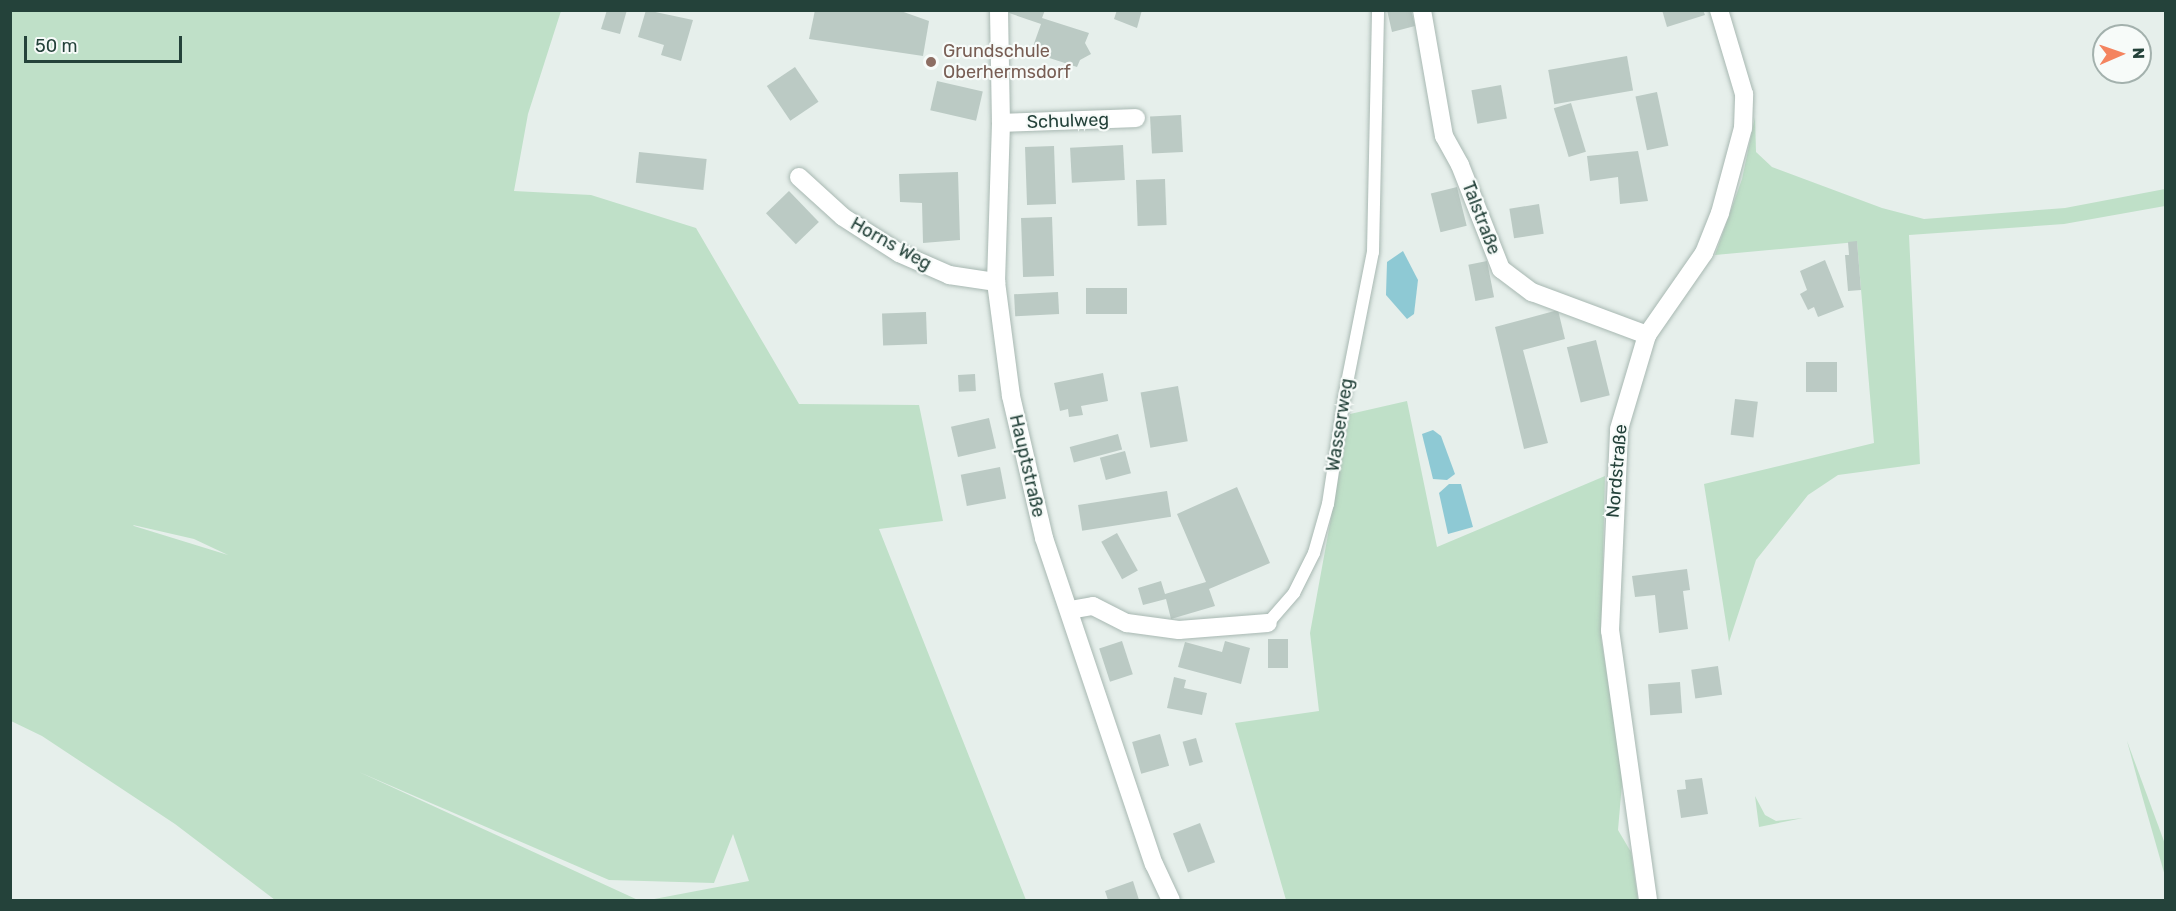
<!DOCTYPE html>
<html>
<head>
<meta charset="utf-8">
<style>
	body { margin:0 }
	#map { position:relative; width:2176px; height:911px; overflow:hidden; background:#e6efeb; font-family:Rubik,sans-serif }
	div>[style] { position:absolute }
	.green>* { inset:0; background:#bfe0c8 }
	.water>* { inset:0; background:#8ec9d4 }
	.building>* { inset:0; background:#bbcac4; transform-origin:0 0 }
	.roads { filter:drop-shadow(0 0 2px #a8b8b2) drop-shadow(0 0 2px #a8b8b2) }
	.service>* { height:12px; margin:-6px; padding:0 6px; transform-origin:6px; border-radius:6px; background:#fff }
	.minor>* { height:18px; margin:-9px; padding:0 9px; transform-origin:9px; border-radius:9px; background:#fff }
	.tertiary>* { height:18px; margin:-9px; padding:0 9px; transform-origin:9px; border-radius:9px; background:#fff }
	.dots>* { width:16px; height:16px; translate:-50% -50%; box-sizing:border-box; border:3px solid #f7fbf9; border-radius:50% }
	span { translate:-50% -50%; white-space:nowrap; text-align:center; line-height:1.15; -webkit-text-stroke:4.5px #f7fbf9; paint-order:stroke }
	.education-label { font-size:18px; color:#785e54 }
	.left { translate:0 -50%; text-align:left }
	.street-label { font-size:18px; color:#24423a }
	.frame { position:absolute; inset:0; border:12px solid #24423a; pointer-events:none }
	.north { position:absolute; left:2092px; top:24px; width:60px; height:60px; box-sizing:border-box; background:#f7fbf9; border:2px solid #a3b1ad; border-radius:50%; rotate:88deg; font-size:16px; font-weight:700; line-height:24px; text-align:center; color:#24423a }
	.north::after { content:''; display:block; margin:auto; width:21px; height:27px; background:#f4845f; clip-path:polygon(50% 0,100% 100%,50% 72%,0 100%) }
	.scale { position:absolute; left:24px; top:36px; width:158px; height:27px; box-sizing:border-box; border:3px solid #24423a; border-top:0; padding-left:8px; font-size:18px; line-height:21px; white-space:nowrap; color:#24423a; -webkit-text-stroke:4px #f7fbf9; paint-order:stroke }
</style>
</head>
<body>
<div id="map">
	<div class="green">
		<i style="clip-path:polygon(evenodd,11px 10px,561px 11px,528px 114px,514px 191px,591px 195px,696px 228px,799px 404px,919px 405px,943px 521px,879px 529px,1026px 900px,649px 900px,749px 881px,733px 834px,714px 883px,609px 880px,359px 772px,638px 900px,275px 900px,175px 824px,42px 736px,11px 721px,11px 10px,133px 525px,194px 539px,228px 555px,134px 526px,133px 525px)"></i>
		<i style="clip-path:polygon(1755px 117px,1756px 152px,1772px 167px,1882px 208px,1924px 219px,2065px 208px,2165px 189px,2165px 206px,2064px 224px,1909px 235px,1920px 464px,1838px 475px,1808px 495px,1756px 560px,1729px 642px,1704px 484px,1874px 443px,1857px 242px,1715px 255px,1742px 179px)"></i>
		<i style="clip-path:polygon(1407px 401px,1437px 547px,1605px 476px,1601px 638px,1623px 772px,1618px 830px,1631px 852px,1638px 900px,1286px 900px,1235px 723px,1319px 711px,1310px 633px,1350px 414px)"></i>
		<i style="clip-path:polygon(2127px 741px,2165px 844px,2165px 876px,2139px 785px)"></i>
		<i style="clip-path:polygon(1755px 796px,1765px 815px,1776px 821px,1803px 818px,1759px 827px)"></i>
	</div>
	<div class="water">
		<i style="clip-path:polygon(1403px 251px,1418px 280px,1414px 314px,1407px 319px,1386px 295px,1387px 262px)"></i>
		<i style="clip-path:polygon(1433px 430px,1441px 436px,1455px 474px,1447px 480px,1433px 479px,1422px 434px)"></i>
		<i style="clip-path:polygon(1449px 484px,1461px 484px,1473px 527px,1448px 534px,1439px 493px)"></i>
	</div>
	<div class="building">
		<i style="clip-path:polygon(607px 10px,627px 10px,620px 34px,601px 29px)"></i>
		<i style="clip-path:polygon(646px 10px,693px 20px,681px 61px,661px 55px,664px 45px,638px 37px)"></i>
		<i style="clip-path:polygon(815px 10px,898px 10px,929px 21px,923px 56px,809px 39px)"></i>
		<i style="clip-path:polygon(1010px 10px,1045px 10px,1042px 18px,1089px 33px,1085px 43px,1091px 54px,1080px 60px,1077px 67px,1031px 52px,1041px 24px,1009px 13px)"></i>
		<i style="clip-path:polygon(1117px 10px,1142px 10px,1137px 28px,1114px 19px)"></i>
		<i style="clip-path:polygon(1387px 10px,1411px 10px,1415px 26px,1392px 32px)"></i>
		<i style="clip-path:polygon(1662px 10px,1703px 10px,1705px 15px,1667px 27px)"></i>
		<i style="left:1627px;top:56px;width:35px;height:80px;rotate:80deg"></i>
		<i style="left:795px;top:67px;width:42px;height:34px;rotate:56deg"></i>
		<i style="left:937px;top:81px;width:47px;height:30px;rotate:13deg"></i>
		<i style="left:1501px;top:85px;width:34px;height:30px;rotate:80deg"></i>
		<i style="left:1657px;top:92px;width:55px;height:22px;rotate:78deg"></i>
		<i style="left:1571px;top:103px;width:51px;height:18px;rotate:73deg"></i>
		<i style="left:1181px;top:115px;width:37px;height:31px;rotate:87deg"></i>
		<i style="left:1123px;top:145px;width:35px;height:53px;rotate:87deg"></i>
		<i style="left:1054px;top:146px;width:58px;height:29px;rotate:88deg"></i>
		<i style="clip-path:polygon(1638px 151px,1648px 201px,1620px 204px,1618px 177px,1590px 181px,1587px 156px)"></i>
		<i style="left:639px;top:152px;width:68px;height:31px;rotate:6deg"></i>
		<i style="clip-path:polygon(958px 172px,960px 240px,923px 243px,922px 203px,900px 202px,899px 174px)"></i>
		<i style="left:1165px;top:179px;width:46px;height:29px;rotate:88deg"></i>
		<i style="left:1457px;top:187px;width:40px;height:27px;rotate:76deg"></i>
		<i style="left:789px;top:191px;width:43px;height:32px;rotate:46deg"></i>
		<i style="left:1539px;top:204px;width:30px;height:30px;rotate:81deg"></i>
		<i style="left:1052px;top:217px;width:59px;height:31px;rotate:88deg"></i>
		<i style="clip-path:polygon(1857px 241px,1861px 290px,1848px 291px,1845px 255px,1849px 255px,1848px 242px)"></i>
		<i style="clip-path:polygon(1825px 260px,1844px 307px,1818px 317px,1814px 307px,1808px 310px,1800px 294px,1807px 290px,1800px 271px)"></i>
		<i style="left:1487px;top:261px;width:37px;height:19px;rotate:79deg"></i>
		<i style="left:1127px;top:288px;width:26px;height:41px;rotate:90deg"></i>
		<i style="left:1058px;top:292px;width:22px;height:44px;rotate:87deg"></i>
		<i style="clip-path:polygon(1558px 310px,1565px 339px,1523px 350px,1548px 443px,1524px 449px,1495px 327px)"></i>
		<i style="left:926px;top:312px;width:32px;height:44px;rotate:88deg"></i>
		<i style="left:1596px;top:340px;width:57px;height:30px;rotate:76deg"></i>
		<i style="left:1806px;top:362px;width:31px;height:30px"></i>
		<i style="clip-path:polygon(1103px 373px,1108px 401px,1081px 406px,1083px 415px,1069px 417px,1068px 409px,1060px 411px,1054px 383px)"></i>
		<i style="left:975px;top:374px;width:17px;height:17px;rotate:87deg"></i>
		<i style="left:1178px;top:386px;width:56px;height:38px;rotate:80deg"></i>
		<i style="left:1735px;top:399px;width:23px;height:36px;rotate:7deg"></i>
		<i style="left:989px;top:418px;width:31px;height:39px;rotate:77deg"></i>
		<i style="left:1118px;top:434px;width:16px;height:50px;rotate:75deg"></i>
		<i style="left:1125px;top:451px;width:23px;height:26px;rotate:75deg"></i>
		<i style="left:1000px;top:467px;width:32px;height:40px;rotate:79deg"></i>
		<i style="clip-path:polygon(1237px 487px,1270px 563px,1209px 589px,1215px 606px,1171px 619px,1166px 599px,1143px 605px,1138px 588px,1161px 581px,1165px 594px,1206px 582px,1177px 514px)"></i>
		<i style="left:1167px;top:491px;width:26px;height:90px;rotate:81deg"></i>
		<i style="left:1117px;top:533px;width:43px;height:18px;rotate:61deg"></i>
		<i style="clip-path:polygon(1687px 569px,1690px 590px,1683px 591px,1688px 629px,1659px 633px,1655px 595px,1635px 597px,1632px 576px)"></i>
		<i style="left:1268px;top:639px;width:20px;height:29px"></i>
		<i style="left:1122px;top:641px;width:35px;height:24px;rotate:72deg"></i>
		<i style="clip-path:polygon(1225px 641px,1250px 648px,1241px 684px,1178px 667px,1185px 642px,1222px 652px)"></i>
		<i style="left:1718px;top:666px;width:29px;height:27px;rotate:82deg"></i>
		<i style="clip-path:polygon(1174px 677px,1186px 680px,1184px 688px,1207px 693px,1202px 715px,1167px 708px)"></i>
		<i style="left:1680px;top:682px;width:31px;height:32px;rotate:86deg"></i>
		<i style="left:1160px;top:734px;width:33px;height:29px;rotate:74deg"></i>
		<i style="left:1196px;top:738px;width:25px;height:14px;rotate:74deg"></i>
		<i style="clip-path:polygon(1702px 778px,1708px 814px,1681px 818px,1677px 790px,1686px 789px,1685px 780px)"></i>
		<i style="left:1200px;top:823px;width:42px;height:29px;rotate:69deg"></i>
		<i style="clip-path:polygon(1133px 881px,1139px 900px,1108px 900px,1105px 891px)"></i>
	</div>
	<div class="roads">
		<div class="service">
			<i style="left:1268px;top:623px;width:40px;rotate:-49deg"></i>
			<i style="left:1294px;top:593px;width:45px;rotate:-63.4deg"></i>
			<i style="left:1314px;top:553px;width:51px;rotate:-74.1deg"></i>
			<i style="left:1328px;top:504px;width:107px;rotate:-81.4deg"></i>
			<i style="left:1344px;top:398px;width:149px;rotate:-78.8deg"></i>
			<i style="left:1373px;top:252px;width:242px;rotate:-88.8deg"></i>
		</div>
		<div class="minor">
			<i style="left:1422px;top:10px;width:128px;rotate:80.1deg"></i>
			<i style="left:1444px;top:136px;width:33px;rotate:61deg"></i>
			<i style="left:1460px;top:165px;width:112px;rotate:68.5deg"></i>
			<i style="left:1501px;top:269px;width:39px;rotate:37deg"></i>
			<i style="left:1532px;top:292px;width:123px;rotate:20.5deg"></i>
			<i style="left:1001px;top:123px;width:135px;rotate:-2.1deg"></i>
			<i style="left:799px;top:177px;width:59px;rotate:42.3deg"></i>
			<i style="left:843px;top:217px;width:67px;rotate:32.7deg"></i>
			<i style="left:899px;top:253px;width:55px;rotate:23.7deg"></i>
			<i style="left:949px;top:275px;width:48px;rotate:8.5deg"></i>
			<i style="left:1070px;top:610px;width:23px;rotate:-10deg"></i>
			<i style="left:1093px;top:606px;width:38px;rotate:27deg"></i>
			<i style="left:1127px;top:623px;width:52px;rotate:7.7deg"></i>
			<i style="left:1179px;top:630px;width:89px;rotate:-4.5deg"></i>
			<i style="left:1648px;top:900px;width:272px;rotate:-98deg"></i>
			<i style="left:1610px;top:631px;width:202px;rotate:-87.4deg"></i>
			<i style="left:1619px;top:429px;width:98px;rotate:-73.4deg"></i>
			<i style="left:1647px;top:335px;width:100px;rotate:-55.2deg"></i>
			<i style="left:1704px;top:253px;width:43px;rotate:-68.2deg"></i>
			<i style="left:1720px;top:213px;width:88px;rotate:-74.9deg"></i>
			<i style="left:1743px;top:128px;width:34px;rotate:-88deg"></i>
			<i style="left:1744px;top:94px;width:88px;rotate:-106.6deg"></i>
		</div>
		<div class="tertiary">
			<i style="left:999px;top:10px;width:113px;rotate:89deg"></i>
			<i style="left:1001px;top:123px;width:159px;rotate:91.8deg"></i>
			<i style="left:996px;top:282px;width:115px;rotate:82.5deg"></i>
			<i style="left:1011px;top:396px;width:146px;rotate:76.9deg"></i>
			<i style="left:1044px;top:538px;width:344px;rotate:71.4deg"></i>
			<i style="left:1154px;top:864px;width:40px;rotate:65deg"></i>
		</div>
	</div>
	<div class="dots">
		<i style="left:931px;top:62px;background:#8d6e63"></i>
	</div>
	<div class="education-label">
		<span class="left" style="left:943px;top:62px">Grundschule<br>Oberhermsdorf</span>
	</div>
	<div class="street-label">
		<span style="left:1068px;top:121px;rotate:-2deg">Schulweg</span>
		<span style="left:1481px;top:218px;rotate:69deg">Talstraße</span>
		<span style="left:891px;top:244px;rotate:29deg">Horns Weg</span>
		<span style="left:1340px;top:425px;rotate:-81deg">Wasserweg</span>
		<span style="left:1027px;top:466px;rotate:77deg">Hauptstraße</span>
		<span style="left:1617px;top:471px;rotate:-85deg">Nordstraße</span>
	</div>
	<div class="frame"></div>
	<div class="north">N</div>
	<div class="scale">50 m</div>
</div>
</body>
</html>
